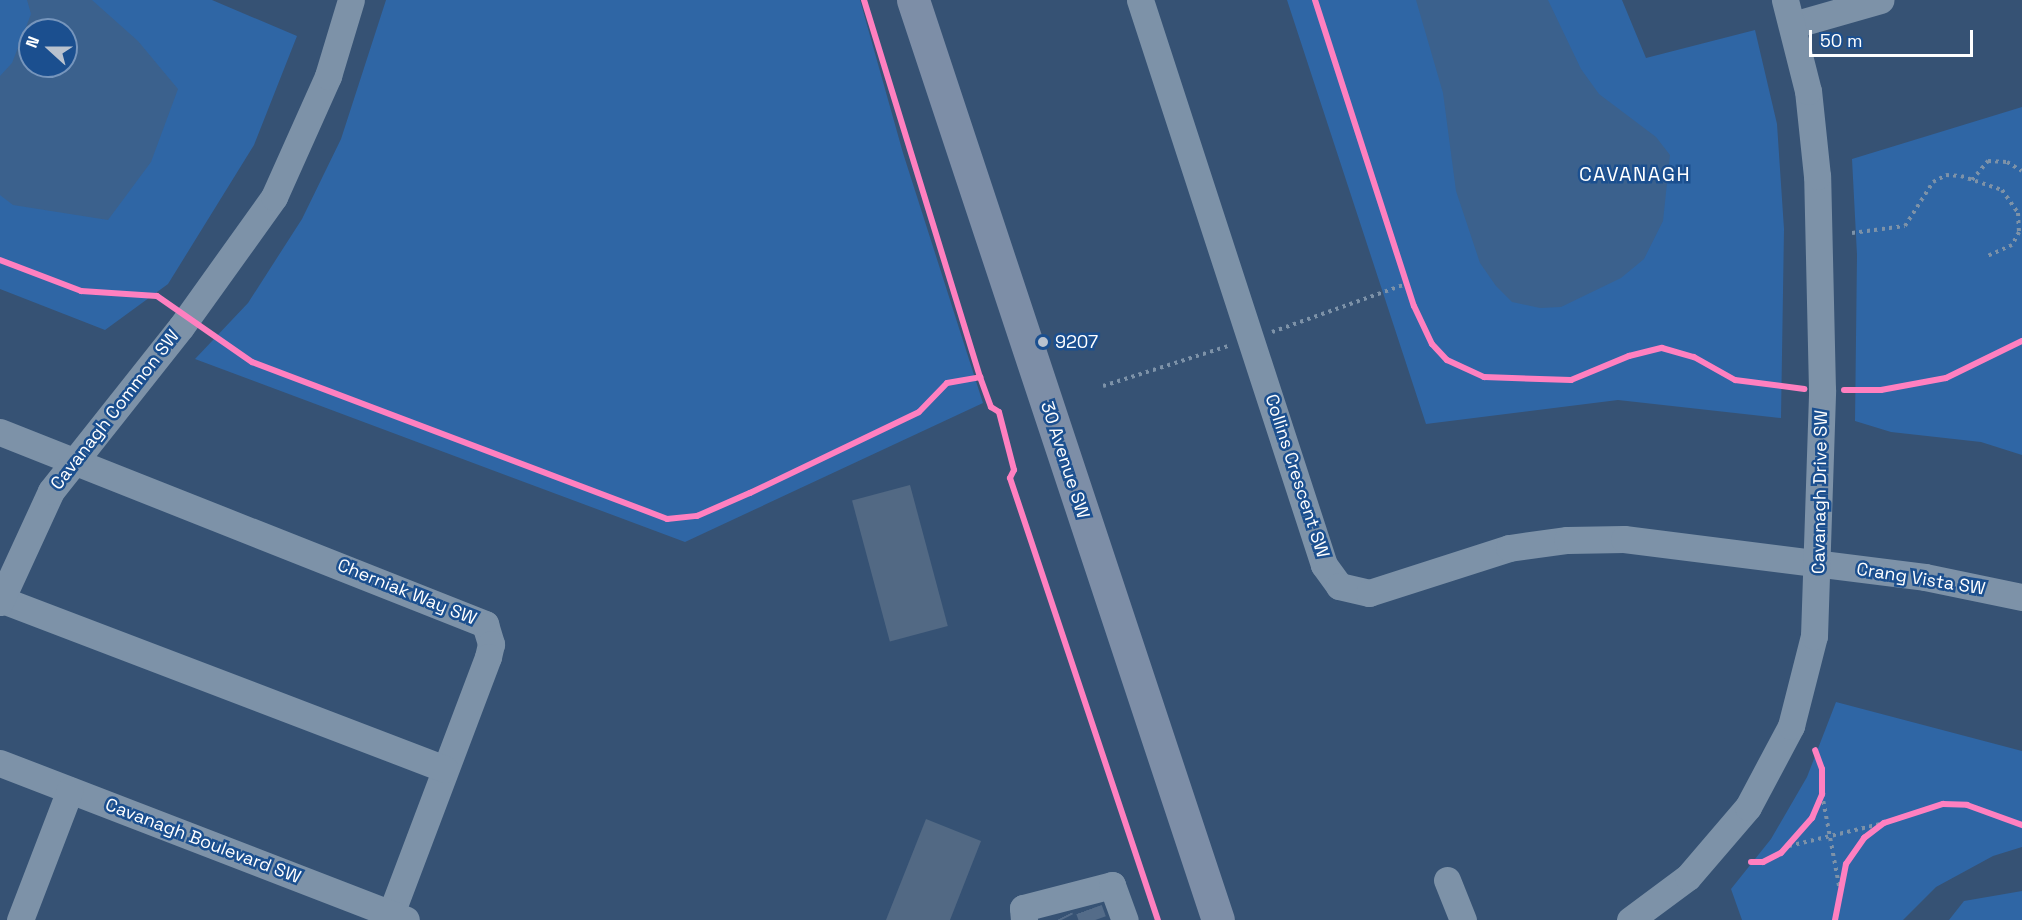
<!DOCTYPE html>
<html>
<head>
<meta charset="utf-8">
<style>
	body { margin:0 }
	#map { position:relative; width:2022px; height:920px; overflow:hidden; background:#365274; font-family:"Space Grotesk",sans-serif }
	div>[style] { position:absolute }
	.green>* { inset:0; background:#2f66a5 }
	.water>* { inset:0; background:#3b618d }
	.building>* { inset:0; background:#526984; transform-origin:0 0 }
	.minor-tunnel>* { height:27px; margin-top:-13.5px; transform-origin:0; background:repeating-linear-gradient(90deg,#546c89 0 27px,transparent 0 41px) }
	.path>* { height:4px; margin-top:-2px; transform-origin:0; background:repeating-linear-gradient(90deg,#7d92a8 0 3px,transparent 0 7.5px) }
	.minor>* { height:27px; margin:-13.5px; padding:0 13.5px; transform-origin:13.5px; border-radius:13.5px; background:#7d92a8 }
	.major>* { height:33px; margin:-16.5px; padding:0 16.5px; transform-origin:16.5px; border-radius:16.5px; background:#7d8ea7 }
	.cycleway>* { height:6px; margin:-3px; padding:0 3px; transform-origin:3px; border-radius:3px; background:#ff80c0 }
	.dots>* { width:16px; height:16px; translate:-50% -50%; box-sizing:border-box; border:3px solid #1b4f8f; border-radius:50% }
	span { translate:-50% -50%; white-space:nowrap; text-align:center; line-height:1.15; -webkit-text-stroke:5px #1b4f8f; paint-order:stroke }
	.poi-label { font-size:18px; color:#fff }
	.left { translate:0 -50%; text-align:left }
	.street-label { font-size:18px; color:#fff }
	.neighbourhood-label { font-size:20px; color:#fff; letter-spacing:1.5px }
	.north { position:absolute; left:18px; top:18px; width:60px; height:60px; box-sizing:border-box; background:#1b4f8f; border:2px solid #7695bc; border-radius:50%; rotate:291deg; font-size:16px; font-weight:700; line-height:24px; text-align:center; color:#fff }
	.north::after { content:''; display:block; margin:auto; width:21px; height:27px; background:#b9c2ce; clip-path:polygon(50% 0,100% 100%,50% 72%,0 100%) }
	.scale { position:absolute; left:1809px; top:30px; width:164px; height:27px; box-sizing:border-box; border:3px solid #fff; border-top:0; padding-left:8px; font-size:18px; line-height:21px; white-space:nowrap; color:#fff; -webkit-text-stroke:4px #1b4f8f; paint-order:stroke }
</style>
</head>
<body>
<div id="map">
	<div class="green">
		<i style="clip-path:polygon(evenodd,0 0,212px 0,297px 36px,254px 145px,168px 284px,105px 330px,0 289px,0 0,30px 30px,66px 30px,66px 66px,30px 66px,30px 30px)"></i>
		<i style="clip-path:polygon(386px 0,860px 0,903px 153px,983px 403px,685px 542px,195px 359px,248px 303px,302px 219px,341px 139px)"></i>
		<i style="clip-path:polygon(1287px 0,1622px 0,1646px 58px,1755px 30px,1777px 124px,1784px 229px,1781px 418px,1618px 400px,1426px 424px)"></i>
		<i style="clip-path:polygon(2022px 107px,2022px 455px,1981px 442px,1891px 432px,1855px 421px,1857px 255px,1852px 159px)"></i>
		<i style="clip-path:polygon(1836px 702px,2022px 751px,2022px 847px,1993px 856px,1936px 887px,1903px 920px,1742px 920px,1731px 889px,1771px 839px,1807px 777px)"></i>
		<i style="clip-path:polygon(2022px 891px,2022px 920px,1949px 920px,1964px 901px)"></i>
	</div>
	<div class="water">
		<i style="clip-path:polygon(evenodd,27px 0,92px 0,138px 41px,178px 89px,151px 162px,108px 220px,13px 205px,0 195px,0 76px,12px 63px,31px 14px,27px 0,30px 30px,66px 30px,66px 66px,30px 66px,30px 30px)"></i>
		<i style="clip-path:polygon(1416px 0,1548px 0,1581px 69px,1599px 94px,1656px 137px,1670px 155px,1663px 221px,1644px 259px,1621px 278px,1561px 307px,1540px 308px,1512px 302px,1496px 286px,1480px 263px,1456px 191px,1443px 93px)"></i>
	</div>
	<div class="building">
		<i style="left:910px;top:485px;width:146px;height:60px;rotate:75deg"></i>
		<i style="clip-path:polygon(926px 819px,981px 841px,950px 920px,886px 920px)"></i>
	</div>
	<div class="minor-tunnel">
		<i style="left:1089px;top:909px;width:12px;rotate:70deg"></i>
		<i style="left:1060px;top:918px;width:2px;rotate:63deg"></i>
	</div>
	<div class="path">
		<i style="left:1972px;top:180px;width:25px;rotate:-50deg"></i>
		<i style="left:1988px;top:161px;width:19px;rotate:3deg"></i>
		<i style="left:2007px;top:162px;width:17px;rotate:31deg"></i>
		<i style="left:1852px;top:233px;width:53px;rotate:-7.5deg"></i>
		<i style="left:1905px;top:226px;width:52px;rotate:-57.5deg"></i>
		<i style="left:1933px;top:182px;width:15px;rotate:-28deg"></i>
		<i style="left:1946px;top:175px;width:15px;rotate:4deg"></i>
		<i style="left:1961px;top:176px;width:43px;rotate:18.9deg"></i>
		<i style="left:2002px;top:190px;width:28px;rotate:55deg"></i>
		<i style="left:2018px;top:213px;width:19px;rotate:87deg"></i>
		<i style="left:2019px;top:232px;width:15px;rotate:118deg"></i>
		<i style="left:2012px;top:245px;width:27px;rotate:156deg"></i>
		<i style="left:1272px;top:332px;width:142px;rotate:-19.7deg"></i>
		<i style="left:1103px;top:386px;width:131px;rotate:-17.7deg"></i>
		<i style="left:1822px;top:794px;width:94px;rotate:79.5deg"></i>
		<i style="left:1789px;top:846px;width:98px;rotate:-13.6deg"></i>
	</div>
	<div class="minor">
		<i style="left:1140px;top:0;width:594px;rotate:71.96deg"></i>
		<i style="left:1324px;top:565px;width:26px;rotate:54deg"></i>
		<i style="left:1339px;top:586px;width:31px;rotate:13deg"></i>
		<i style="left:1369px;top:593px;width:147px;rotate:-17.8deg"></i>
		<i style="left:1509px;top:548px;width:59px;rotate:-7.9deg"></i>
		<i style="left:1567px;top:540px;width:57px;rotate:-1deg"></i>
		<i style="left:1624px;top:539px;width:303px;rotate:7.2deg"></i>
		<i style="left:1925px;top:577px;width:99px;rotate:11.7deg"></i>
		<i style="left:1793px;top:25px;width:91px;rotate:-16deg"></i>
		<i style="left:0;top:432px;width:522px;rotate:21.6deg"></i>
		<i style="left:485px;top:624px;width:21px;rotate:73deg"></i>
		<i style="left:491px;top:644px;width:13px;rotate:103deg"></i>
		<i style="left:488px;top:657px;width:275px;rotate:110.7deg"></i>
		<i style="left:0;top:599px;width:476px;rotate:20.9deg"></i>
		<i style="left:0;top:602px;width:122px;rotate:-65.3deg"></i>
		<i style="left:51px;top:491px;width:209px;rotate:-51.6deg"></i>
		<i style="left:181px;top:327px;width:160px;rotate:-54.4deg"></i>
		<i style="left:274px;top:197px;width:133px;rotate:-65.9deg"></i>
		<i style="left:328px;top:76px;width:79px;rotate:-73.2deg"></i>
		<i style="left:0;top:763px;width:435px;rotate:21.1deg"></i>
		<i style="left:1447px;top:880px;width:43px;rotate:68.2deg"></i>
		<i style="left:20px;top:920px;width:139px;rotate:-69deg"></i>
		<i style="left:1024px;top:920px;width:12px;rotate:-95deg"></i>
		<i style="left:1023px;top:908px;width:92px;rotate:-14.5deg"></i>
		<i style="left:1112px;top:885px;width:37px;rotate:70deg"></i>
		<i style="left:1630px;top:920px;width:72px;rotate:-36.6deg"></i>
		<i style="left:1688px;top:877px;width:92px;rotate:-49.4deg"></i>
		<i style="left:1748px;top:807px;width:92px;rotate:-62deg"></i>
		<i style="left:1791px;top:726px;width:93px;rotate:-75.7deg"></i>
		<i style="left:1814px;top:636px;width:246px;rotate:-88.1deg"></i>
		<i style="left:1822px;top:390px;width:214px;rotate:-91.3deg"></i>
		<i style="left:1817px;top:176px;width:85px;rotate:-96deg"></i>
		<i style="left:1808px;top:91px;width:94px;rotate:-104.2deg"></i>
	</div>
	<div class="major">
		<i style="left:913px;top:0;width:969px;rotate:71.66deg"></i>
	</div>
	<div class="cycleway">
		<i style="left:864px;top:0;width:394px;rotate:72.9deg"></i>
		<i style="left:980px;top:377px;width:32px;rotate:70deg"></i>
		<i style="left:991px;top:407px;width:9px;rotate:32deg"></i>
		<i style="left:999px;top:412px;width:60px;rotate:75.5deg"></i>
		<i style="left:1014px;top:470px;width:9px;rotate:117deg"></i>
		<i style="left:1010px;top:478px;width:466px;rotate:71.5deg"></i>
		<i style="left:1315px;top:0;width:322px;rotate:72.1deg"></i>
		<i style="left:1414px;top:306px;width:42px;rotate:64.7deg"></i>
		<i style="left:1432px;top:344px;width:22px;rotate:47deg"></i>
		<i style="left:1447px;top:360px;width:41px;rotate:24.7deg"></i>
		<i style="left:1484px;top:377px;width:87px;rotate:2deg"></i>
		<i style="left:1571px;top:380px;width:63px;rotate:-22.5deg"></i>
		<i style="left:1629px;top:356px;width:34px;rotate:-14deg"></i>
		<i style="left:1662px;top:348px;width:33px;rotate:16deg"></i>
		<i style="left:1694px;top:357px;width:47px;rotate:29.3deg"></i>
		<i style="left:1735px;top:380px;width:70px;rotate:7.4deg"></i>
		<i style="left:0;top:260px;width:87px;rotate:20.9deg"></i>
		<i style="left:81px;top:291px;width:76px;rotate:3.8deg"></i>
		<i style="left:157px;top:296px;width:116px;rotate:34.8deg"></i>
		<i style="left:252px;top:362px;width:444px;rotate:20.7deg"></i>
		<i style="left:667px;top:519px;width:30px;rotate:-6deg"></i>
		<i style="left:697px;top:516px;width:58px;rotate:-23.5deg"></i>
		<i style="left:750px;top:493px;width:187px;rotate:-25.6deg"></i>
		<i style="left:919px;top:412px;width:40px;rotate:-46deg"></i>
		<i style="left:947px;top:383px;width:34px;rotate:-10deg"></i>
		<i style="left:1844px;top:390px;width:37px"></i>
		<i style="left:1881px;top:390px;width:66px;rotate:-10.5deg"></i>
		<i style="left:1946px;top:378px;width:85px;rotate:-26deg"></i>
		<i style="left:1751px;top:862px;width:12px"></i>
		<i style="left:1763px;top:862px;width:20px;rotate:-27deg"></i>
		<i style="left:1781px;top:853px;width:47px;rotate:-48.5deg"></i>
		<i style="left:1812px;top:818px;width:26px;rotate:-67deg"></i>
		<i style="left:1822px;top:794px;width:25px;rotate:-90deg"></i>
		<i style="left:1822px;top:769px;width:20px;rotate:-110deg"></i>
		<i style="left:1835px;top:920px;width:57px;rotate:-78.9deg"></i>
		<i style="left:1846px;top:864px;width:32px;rotate:-55deg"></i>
		<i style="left:1864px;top:838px;width:25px;rotate:-37deg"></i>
		<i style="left:1884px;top:823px;width:62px;rotate:-17.9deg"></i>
		<i style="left:1943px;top:804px;width:24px;rotate:2deg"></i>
		<i style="left:1967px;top:805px;width:59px;rotate:20deg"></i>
	</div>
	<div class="dots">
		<i style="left:1043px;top:342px;background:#b9c2ce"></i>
	</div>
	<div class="poi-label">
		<span class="left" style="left:1055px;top:342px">9207</span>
	</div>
	<div class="street-label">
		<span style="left:115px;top:410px;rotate:-52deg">Cavanagh Common SW</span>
		<span style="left:1065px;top:460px;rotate:72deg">30 Avenue SW</span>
		<span style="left:1297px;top:476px;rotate:72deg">Collins Crescent SW</span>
		<span style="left:1820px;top:492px;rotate:-89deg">Cavanagh Drive SW</span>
		<span style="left:1921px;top:579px;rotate:9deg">Crang Vista SW</span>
		<span style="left:407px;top:592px;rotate:22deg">Cherniak Way SW</span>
		<span style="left:203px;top:841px;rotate:21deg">Cavanagh Boulevard SW</span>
	</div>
	<div class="neighbourhood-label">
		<span style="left:1635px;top:174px">CAVANAGH</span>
	</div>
	<div class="north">N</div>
	<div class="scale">50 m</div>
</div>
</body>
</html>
